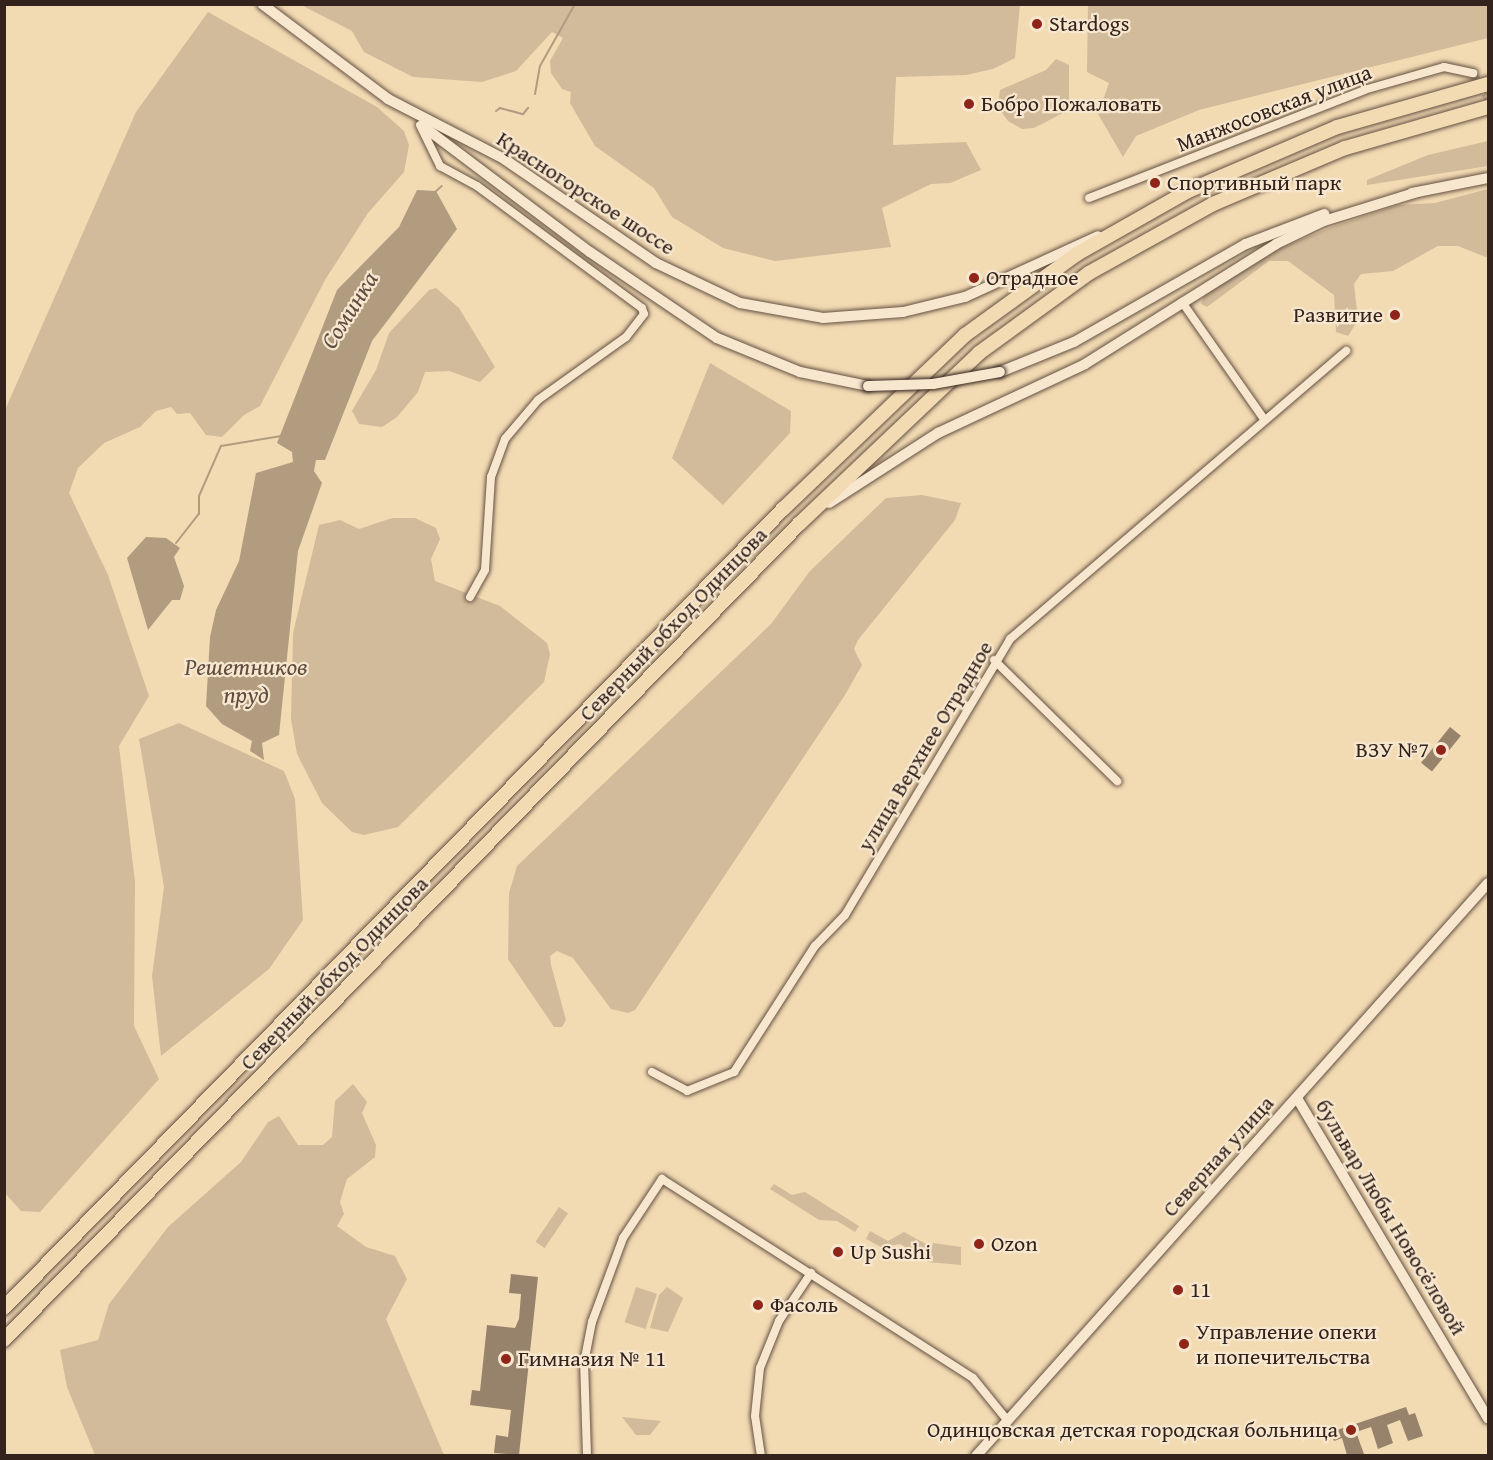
<!DOCTYPE html>
<html>
<head>
<meta charset="utf-8">
<style>
	body { margin:0 }
	#map { position:relative; width:1493px; height:1460px; overflow:hidden; background:#f2dab3; font-family:"Gentium Book Plus",serif }
	div>[style] { position:absolute }
	.green>* { inset:0; background:#d2bb9a; transform-origin:0 0 }
	.water>* { inset:0; background:#b19c80 }
	.stream>* { height:2px; margin:-1px; padding:0 1px; transform-origin:1px; border-radius:1px; background:#b19c80 }
	.building>* { inset:0; background:#97826b; transform-origin:0 0 }
	.street-tunnel>* { height:8px; margin-top:-4px; transform-origin:0; background:repeating-linear-gradient(90deg,#ccb595 0 8px,transparent 0 12px) }
	.roads { filter:drop-shadow(0 0 2px #645142) drop-shadow(0 0 2px #645142) }
	.street>* { height:8px; margin:-4px; padding:0 4px; transform-origin:4px; border-radius:4px; background:#f7e7ce }
	.secondary>* { height:10px; margin:-5px; padding:0 5px; transform-origin:5px; border-radius:5px; background:#f7e7ce }
	.highway>* { height:14px; margin:-7px; padding:0 7px; transform-origin:7px; border-radius:7px; background:#f2dab3 }
	.bridges { filter:drop-shadow(0 0 2px #34231d) drop-shadow(0 0 2px #34231d) }
	.secondary-bridge>* { height:10px; margin:-5px; padding:0 5px; transform-origin:5px; border-radius:5px; background:#f7e7ce }
	.dots>* { width:16px; height:16px; translate:-50% -50%; box-sizing:border-box; border:3px solid #f7e7ce; border-radius:50% }
	span { translate:-50% -50%; white-space:nowrap; text-align:center; line-height:1.15; -webkit-text-stroke:4.5px #f7e7ce; paint-order:stroke }
	.poi-label { font-size:22px; color:#34231d }
	.left { translate:0 -50%; text-align:left }
	.right { translate:-100% -50%; text-align:right }
	.street-label { font-size:22px; color:#34231d }
	.water-label { font-size:24px; color:#604d40; font-style:italic }
	.frame { position:absolute; inset:0; border:6px solid #34231d; pointer-events:none }
</style>
</head>
<body>
<div id="map">
	<div class="green">
		<i style="clip-path:polygon(301px 5px,1020px 4px,1020px 5px,1015px 58px,993px 69px,966px 75px,896px 77px,893px 145px,966px 142px,981px 170px,950px 183px,931px 184px,882px 208px,891px 247px,775px 261px,723px 248px,672px 217px,654px 188px,595px 146px,570px 103px,571px 92px,562px 89px,551px 73px,550px 61px,563px 38px,552px 32px,516px 71px,482px 82px,413px 77px,364px 52px,352px 31px)"></i>
		<i style="clip-path:polygon(1088px 5px,1488px 5px,1488px 38px,1199px 110px,1136px 136px,1123px 157px,1098px 114px,1109px 83px,1087px 72px)"></i>
		<i style="clip-path:polygon(208px 12px,377px 107px,404px 131px,409px 145px,404px 172px,368px 213px,325px 280px,260px 406px,244px 415px,222px 437px,206px 435px,190px 413px,177px 414px,171px 407px,156px 411px,140px 427px,104px 443px,78px 468px,69px 493px,108px 575px,149px 696px,119px 746px,135px 882px,134px 1026px,159px 1079px,40px 1212px,21px 1211px,4px 1192px,5px 410px,136px 112px)"></i>
		<i style="clip-path:polygon(1056px 59px,1069px 65px,1069px 100px,1063px 113px,1034px 128px,1022px 129px,1008px 121px,998px 107px,1000px 90px,1046px 70px)"></i>
		<i style="clip-path:polygon(1488px 141px,1488px 166px,1367px 185px,1367px 180px,1428px 155px)"></i>
		<i style="clip-path:polygon(1488px 189px,1488px 258px,1458px 246px,1438px 246px,1393px 271px,1361px 274px,1354px 284px,1358px 320px,1348px 336px,1336px 332px,1334px 295px,1288px 261px,1269px 261px,1207px 307px,1201px 304px,1205px 291px,1276px 250px,1332px 227px,1398px 205px,1435px 203px)"></i>
		<i style="clip-path:polygon(436px 288px,459px 308px,495px 367px,480px 382px,449px 371px,425px 372px,418px 392px,397px 417px,382px 427px,359px 424px,352px 411px,376px 370px,389px 333px,429px 290px)"></i>
		<i style="clip-path:polygon(710px 363px,791px 411px,790px 433px,723px 505px,672px 458px)"></i>
		<i style="clip-path:polygon(922px 495px,961px 503px,955px 520px,858px 640px,854px 649px,862px 665px,845px 695px,635px 1010px,628px 1013px,611px 1009px,573px 958px,557px 951px,550px 956px,551px 965px,566px 1020px,562px 1027px,554px 1027px,508px 959px,509px 893px,517px 866px,771px 624px,810px 571px,886px 498px)"></i>
		<i style="clip-path:polygon(392px 518px,415px 518px,436px 528px,440px 539px,431px 559px,435px 581px,500px 606px,547px 643px,550px 654px,544px 682px,398px 827px,364px 835px,352px 832px,322px 803px,297px 754px,291px 719px,293px 633px,319px 525px,340px 520px,359px 529px)"></i>
		<i style="clip-path:polygon(179px 723px,284px 771px,295px 799px,303px 920px,269px 969px,161px 1056px,152px 976px,164px 887px,139px 739px)"></i>
		<i style="clip-path:polygon(353px 1084px,367px 1102px,362px 1113px,376px 1145px,375px 1157px,347px 1179px,340px 1202px,344px 1214px,337px 1226px,366px 1247px,395px 1256px,407px 1279px,386px 1319px,444px 1455px,95px 1455px,67px 1387px,60px 1350px,98px 1340px,109px 1304px,168px 1227px,241px 1162px,268px 1122px,279px 1116px,298px 1145px,323px 1145px,332px 1137px,335px 1101px)"></i>
		<i style="clip-path:polygon(774px 1184px,792px 1195px,805px 1192px,859px 1226px,855px 1232px,837px 1221px,819px 1220px,770px 1189px)"></i>
		<i style="left:559px;top:1207px;width:11px;height:42px;rotate:34deg"></i>
		<i style="clip-path:polygon(870px 1231px,888px 1241px,904px 1232px,926px 1244px,921px 1256px,900px 1244px,881px 1247px,866px 1239px)"></i>
		<i style="clip-path:polygon(933px 1243px,961px 1247px,961px 1265px,928px 1262px)"></i>
		<i style="left:636px;top:1287px;width:22px;height:37px;rotate:18deg"></i>
		<i style="clip-path:polygon(667px 1287px,683px 1298px,668px 1332px,650px 1328px,659px 1295px)"></i>
		<i style="clip-path:polygon(622px 1417px,661px 1421px,650px 1435px,636px 1435px)"></i>
	</div>
	<div class="water">
		<i style="clip-path:polygon(417px 190px,436px 191px,457px 229px,372px 341px,325px 460px,316px 460px,314px 471px,322px 483px,298px 551px,279px 735px,262px 743px,264px 760px,250px 751px,252px 741px,222px 724px,206px 706px,210px 637px,216px 610px,239px 561px,256px 473px,293px 462px,292px 452px,277px 443px,337px 290px,399px 227px)"></i>
		<i style="clip-path:polygon(146px 537px,166px 538px,180px 548px,174px 557px,184px 586px,180px 600px,172px 600px,148px 630px,127px 558px)"></i>
	</div>
	<div class="stream">
		<i style="left:535px;top:94px;width:28px;rotate:-80deg"></i>
		<i style="left:540px;top:66px;width:71px;rotate:-60.6deg"></i>
		<i style="left:496px;top:111px;width:5px;rotate:-37deg"></i>
		<i style="left:500px;top:108px;width:24px;rotate:15deg"></i>
		<i style="left:523px;top:114px;width:8px;rotate:-50deg"></i>
		<i style="left:435px;top:192px;width:9px;rotate:-41deg"></i>
		<i style="left:176px;top:543px;width:37px;rotate:-52deg"></i>
		<i style="left:199px;top:514px;width:18px;rotate:-90deg"></i>
		<i style="left:199px;top:496px;width:55px;rotate:-66.3deg"></i>
		<i style="left:221px;top:446px;width:61px;rotate:-9.5deg"></i>
	</div>
	<div class="building">
		<i style="left:1450px;top:727px;width:14px;height:46px;rotate:39deg"></i>
		<i style="clip-path:polygon(511px 1274px,538px 1277px,519px 1455px,494px 1453px,496px 1435px,508px 1437px,511px 1410px,470px 1405px,472px 1390px,480px 1391px,487px 1325px,515px 1328px,519px 1319px,521px 1294px,509px 1293px)"></i>
		<i style="clip-path:polygon(1406px 1407px,1409px 1415px,1415px 1413px,1423px 1436px,1408px 1441px,1400px 1420px,1387px 1425px,1393px 1443px,1378px 1449px,1371px 1427px,1356px 1432px,1364px 1454px,1358px 1455px,1347px 1455px,1342px 1438px,1334px 1441px,1331px 1432px)"></i>
	</div>
	<div class="street-tunnel">
		<i style="left:1473px;top:73px;width:30px;rotate:60deg"></i>
	</div>
	<div class="roads">
		<div class="street">
			<i style="left:420px;top:125px;width:46px;rotate:64deg"></i>
			<i style="left:440px;top:166px;width:42px;rotate:28.4deg"></i>
			<i style="left:477px;top:186px;width:205px;rotate:36.5deg"></i>
			<i style="left:642px;top:308px;width:6px;rotate:72deg"></i>
			<i style="left:644px;top:314px;width:29px;rotate:128deg"></i>
			<i style="left:626px;top:337px;width:108px;rotate:144.4deg"></i>
			<i style="left:538px;top:400px;width:51px;rotate:130.2deg"></i>
			<i style="left:505px;top:439px;width:40px;rotate:110.2deg"></i>
			<i style="left:491px;top:477px;width:93px;rotate:93.7deg"></i>
			<i style="left:485px;top:570px;width:31px;rotate:119deg"></i>
			<i style="left:1089px;top:198px;width:295px;rotate:-21.4deg"></i>
			<i style="left:1364px;top:90px;width:83px;rotate:-16deg"></i>
			<i style="left:1444px;top:67px;width:30px;rotate:12deg"></i>
			<i style="left:1182px;top:302px;width:143px;rotate:55deg"></i>
			<i style="left:994px;top:660px;width:173px;rotate:44.5deg"></i>
			<i style="left:652px;top:1072px;width:40px;rotate:28deg"></i>
			<i style="left:687px;top:1091px;width:51px;rotate:-22deg"></i>
			<i style="left:734px;top:1072px;width:150px;rotate:-57.3deg"></i>
			<i style="left:815px;top:946px;width:43px;rotate:-45.9deg"></i>
			<i style="left:845px;top:915px;width:322px;rotate:-59.1deg"></i>
			<i style="left:1010px;top:639px;width:443px;rotate:-40.6deg"></i>
			<i style="left:587px;top:1456px;width:93px;rotate:-91.8deg"></i>
			<i style="left:584px;top:1363px;width:42px;rotate:-79deg"></i>
			<i style="left:592px;top:1322px;width:90px;rotate:-69.7deg"></i>
			<i style="left:623px;top:1238px;width:71px;rotate:-56.5deg"></i>
			<i style="left:662px;top:1179px;width:369px;rotate:32.6deg"></i>
			<i style="left:973px;top:1378px;width:54px;rotate:51deg"></i>
			<i style="left:761px;top:1456px;width:40px;rotate:-98.5deg"></i>
			<i style="left:755px;top:1416px;width:48px;rotate:-84.1deg"></i>
			<i style="left:760px;top:1368px;width:51px;rotate:-68deg"></i>
			<i style="left:779px;top:1321px;width:58px;rotate:-56.3deg"></i>
		</div>
		<div class="secondary">
			<i style="left:262px;top:4px;width:158px;rotate:37deg"></i>
			<i style="left:388px;top:99px;width:131px;rotate:27.3deg"></i>
			<i style="left:504px;top:159px;width:184px;rotate:34.4deg"></i>
			<i style="left:656px;top:263px;width:93px;rotate:25.5deg"></i>
			<i style="left:740px;top:303px;width:84px;rotate:10.2deg"></i>
			<i style="left:823px;top:318px;width:80px;rotate:-4.3deg"></i>
			<i style="left:903px;top:312px;width:64px;rotate:-13.6deg"></i>
			<i style="left:965px;top:297px;width:146px;rotate:-24.6deg"></i>
			<i style="left:424px;top:127px;width:208px;rotate:37deg"></i>
			<i style="left:590px;top:252px;width:153px;rotate:34.1deg"></i>
			<i style="left:717px;top:338px;width:90px;rotate:22.3deg"></i>
			<i style="left:800px;top:372px;width:69px;rotate:11.6deg"></i>
			<i style="left:1412px;top:193px;width:77px;rotate:-11.2deg"></i>
			<i style="left:1000px;top:372px;width:80px;rotate:-22.1deg"></i>
			<i style="left:1074px;top:342px;width:198px;rotate:-29.7deg"></i>
			<i style="left:1246px;top:244px;width:84px;rotate:-21deg"></i>
			<i style="left:829px;top:503px;width:130px;rotate:-32.7deg"></i>
			<i style="left:938px;top:433px;width:162px;rotate:-25.1deg"></i>
			<i style="left:1085px;top:364px;width:226px;rotate:-32.1deg"></i>
			<i style="left:1276px;top:244px;width:53px;rotate:-25.6deg"></i>
			<i style="left:1324px;top:221px;width:97px;rotate:-17.3deg"></i>
			<i style="left:1297px;top:1098px;width:373px;rotate:59.2deg"></i>
			<i style="left:976px;top:1456px;width:768px;rotate:-48.22deg"></i>
		</div>
		<div class="highway">
			<i style="left:4px;top:1308px;width:1116px;rotate:-45.73deg"></i>
			<i style="left:783px;top:509px;width:252px;rotate:-43.7deg"></i>
			<i style="left:965px;top:335px;width:138px;rotate:-35.9deg"></i>
			<i style="left:1077px;top:254px;width:128px;rotate:-29.6deg"></i>
			<i style="left:1188px;top:191px;width:162px;rotate:-23.2deg"></i>
			<i style="left:1337px;top:127px;width:157px;rotate:-15.9deg"></i>
			<i style="left:4px;top:1340px;width:1139px;rotate:-45.75deg"></i>
			<i style="left:799px;top:524px;width:248px;rotate:-43.5deg"></i>
			<i style="left:979px;top:353px;width:136px;rotate:-36deg"></i>
			<i style="left:1089px;top:273px;width:142px;rotate:-29.1deg"></i>
			<i style="left:1213px;top:204px;width:143px;rotate:-23deg"></i>
			<i style="left:1345px;top:148px;width:149px;rotate:-16deg"></i>
		</div>
	</div>
	<div class="bridges">
		<div class="secondary-bridge">
			<i style="left:868px;top:386px;width:65px;rotate:-1.8deg"></i>
			<i style="left:933px;top:384px;width:68px;rotate:-10.2deg"></i>
		</div>
	</div>
	<div class="dots">
		<i style="left:1037px;top:24px;background:#8f2418"></i>
		<i style="left:969px;top:104px;background:#8f2418"></i>
		<i style="left:1155px;top:183px;background:#8f2418"></i>
		<i style="left:974px;top:278px;background:#8f2418"></i>
		<i style="left:1395px;top:315px;background:#8f2418"></i>
		<i style="left:1441px;top:750px;background:#8f2418"></i>
		<i style="left:979px;top:1244px;background:#8f2418"></i>
		<i style="left:838px;top:1252px;background:#8f2418"></i>
		<i style="left:1178px;top:1290px;background:#8f2418"></i>
		<i style="left:758px;top:1305px;background:#8f2418"></i>
		<i style="left:1184px;top:1344px;background:#8f2418"></i>
		<i style="left:506px;top:1359px;background:#8f2418"></i>
		<i style="left:1351px;top:1430px;background:#8f2418"></i>
	</div>
	<div class="poi-label">
		<span class="left" style="left:1049px;top:24px">Stardogs</span>
		<span class="left" style="left:981px;top:104px">Бобро Пожаловать</span>
		<span class="left" style="left:1167px;top:183px">Спортивный парк</span>
		<span class="left" style="left:986px;top:278px">Отрадное</span>
		<span class="right" style="left:1383px;top:315px">Развитие</span>
		<span class="right" style="left:1429px;top:750px">ВЗУ №7</span>
		<span class="left" style="left:991px;top:1244px">Ozon</span>
		<span class="left" style="left:850px;top:1252px">Up Sushi</span>
		<span class="left" style="left:1190px;top:1290px">11</span>
		<span class="left" style="left:770px;top:1305px">Фасоль</span>
		<span class="left" style="left:1196px;top:1344px">Управление опеки<br>и попечительства</span>
		<span class="left" style="left:518px;top:1359px">Гимназия № 11</span>
		<span class="right" style="left:1338px;top:1430px">Одинцовская детская городская больница</span>
	</div>
	<div class="street-label">
		<span style="left:1274px;top:108px;rotate:-21deg">Манжосовская улица</span>
		<span style="left:586px;top:193px;rotate:33deg">Красногорское шоссе</span>
		<span style="left:673px;top:624px;rotate:-46deg">Северный обход Одинцова</span>
		<span style="left:925px;top:746px;rotate:-59deg">улица Верхнее Отрадное</span>
		<span style="left:334px;top:973px;rotate:-46deg">Северный обход Одинцова</span>
		<span style="left:1218px;top:1156px;rotate:-48deg">Северная улица</span>
		<span style="left:1391px;top:1217px;rotate:59deg">бульвар Любы Новосёловой</span>
	</div>
	<div class="water-label">
		<span style="left:349px;top:310px;rotate:-58deg">Соминка</span>
		<span style="left:246px;top:681px">Решетников<br>пруд</span>
	</div>
	<div class="frame"></div>
</div>
</body>
</html>
